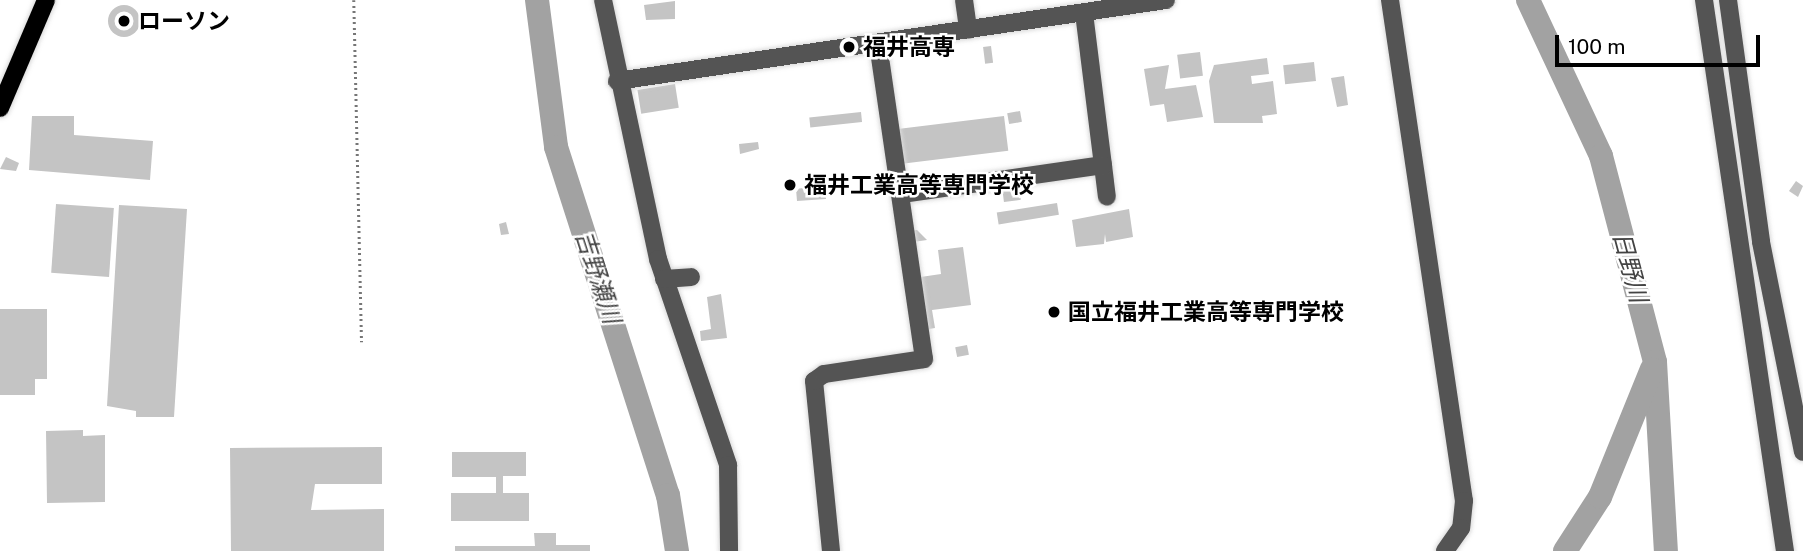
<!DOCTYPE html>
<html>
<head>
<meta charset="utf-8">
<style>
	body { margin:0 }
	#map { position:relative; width:1803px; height:551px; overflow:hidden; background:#fff; font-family:"Public Sans","Noto Sans JP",sans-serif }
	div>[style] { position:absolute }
	.river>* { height:24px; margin:-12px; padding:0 12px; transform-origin:12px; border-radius:12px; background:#a2a2a2 }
	.building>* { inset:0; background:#c4c4c4; transform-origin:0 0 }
	.round { border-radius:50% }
	.path>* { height:2.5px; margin-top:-1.25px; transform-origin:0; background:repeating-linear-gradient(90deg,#767676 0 2px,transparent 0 5.5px) }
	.roads { filter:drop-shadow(0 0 2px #dbdbdb) drop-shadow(0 0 2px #dbdbdb) }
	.minor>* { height:18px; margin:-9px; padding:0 9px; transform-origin:9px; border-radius:9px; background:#545454 }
	.major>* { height:18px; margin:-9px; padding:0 9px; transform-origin:9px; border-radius:9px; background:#000 }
	.dots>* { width:19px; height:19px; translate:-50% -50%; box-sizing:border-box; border:4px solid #fff; border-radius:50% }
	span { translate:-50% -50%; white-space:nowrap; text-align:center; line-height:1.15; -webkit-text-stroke:5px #fff; paint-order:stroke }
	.poi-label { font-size:23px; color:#000; font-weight:700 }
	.left { translate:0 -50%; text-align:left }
	.water-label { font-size:24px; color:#434343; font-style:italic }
	.scale { position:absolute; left:1555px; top:35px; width:205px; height:32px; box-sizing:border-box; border:4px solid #000; border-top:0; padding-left:9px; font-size:21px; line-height:24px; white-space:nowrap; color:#000; -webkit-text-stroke:5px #fff; paint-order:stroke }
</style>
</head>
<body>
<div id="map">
	<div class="river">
		<i style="left:537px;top:0;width:148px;rotate:82.6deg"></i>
		<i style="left:556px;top:147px;width:366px;rotate:72.2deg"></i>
		<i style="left:668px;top:495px;width:57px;rotate:80.9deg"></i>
		<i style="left:1528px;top:0;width:172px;rotate:64.9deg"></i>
		<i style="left:1601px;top:156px;width:213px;rotate:75.3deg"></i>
		<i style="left:1655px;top:362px;width:189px;rotate:86.7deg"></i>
		<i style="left:1565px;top:551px;width:64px;rotate:-57.1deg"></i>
		<i style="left:1600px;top:497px;width:138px;rotate:-67.9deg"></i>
	</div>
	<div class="building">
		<i style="clip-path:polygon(675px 1px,675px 19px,646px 20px,644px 5px)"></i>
		<i class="round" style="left:108px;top:5px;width:32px;height:32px"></i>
		<i style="left:991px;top:46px;width:17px;height:8px;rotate:83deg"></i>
		<i style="left:1200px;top:52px;width:24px;height:23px;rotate:83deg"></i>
		<i style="clip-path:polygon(1267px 58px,1269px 74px,1251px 76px,1252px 84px,1273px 81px,1277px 114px,1262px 116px,1263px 123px,1214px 123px,1209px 81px,1214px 65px)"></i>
		<i style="left:1314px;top:62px;width:19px;height:31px;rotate:84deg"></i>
		<i style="clip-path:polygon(1169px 65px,1165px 89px,1196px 85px,1203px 117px,1167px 122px,1164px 104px,1150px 106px,1144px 69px)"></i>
		<i style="clip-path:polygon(1344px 76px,1348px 105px,1337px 107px,1331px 78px)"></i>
		<i style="left:675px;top:84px;width:24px;height:38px;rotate:81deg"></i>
		<i style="left:1020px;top:111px;width:11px;height:13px;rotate:80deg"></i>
		<i style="left:861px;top:112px;width:10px;height:52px;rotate:84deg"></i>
		<i style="clip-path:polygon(32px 116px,74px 116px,74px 135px,153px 141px,150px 180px,29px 170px)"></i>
		<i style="left:1004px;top:116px;width:35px;height:109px;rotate:83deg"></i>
		<i style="clip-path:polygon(758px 142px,759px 149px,740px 154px,739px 144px)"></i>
		<i style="clip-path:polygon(6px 157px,19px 163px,16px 171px,0 169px)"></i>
		<i style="left:1018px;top:177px;width:23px;height:17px;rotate:83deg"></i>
		<i style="clip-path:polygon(1796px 181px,1803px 186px,1798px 197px,1789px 191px)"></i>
		<i style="clip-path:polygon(824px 185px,826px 199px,797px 201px,796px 189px)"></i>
		<i style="left:1057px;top:203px;width:12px;height:61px;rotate:81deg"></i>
		<i style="left:56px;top:204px;width:58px;height:69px;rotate:4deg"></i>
		<i style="clip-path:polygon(119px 205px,187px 209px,174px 417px,136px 417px,136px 411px,107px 406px)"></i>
		<i style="clip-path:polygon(1129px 209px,1133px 237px,1106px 242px,1105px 234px,1104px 244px,1076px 247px,1072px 220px)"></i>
		<i style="clip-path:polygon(506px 222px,509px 234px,501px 235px,499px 224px)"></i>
		<i style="clip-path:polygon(917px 230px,927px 240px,906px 243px,905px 231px)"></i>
		<i style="clip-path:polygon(963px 247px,971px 305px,932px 310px,935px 328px,917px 331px,907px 279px,941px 274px,938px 250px)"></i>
		<i style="clip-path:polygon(721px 294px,727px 338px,701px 341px,700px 331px,711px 329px,707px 297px)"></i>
		<i style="clip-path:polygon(0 309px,47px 309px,47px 379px,35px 379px,35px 395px,0 395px)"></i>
		<i style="left:967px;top:345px;width:10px;height:12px;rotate:79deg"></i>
		<i style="clip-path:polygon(83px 430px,83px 436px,105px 435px,105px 502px,47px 503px,46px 431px)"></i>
		<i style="clip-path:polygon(382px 447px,382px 484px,315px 484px,311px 510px,384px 509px,384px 551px,231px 551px,230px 448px)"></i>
		<i style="clip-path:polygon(452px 452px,526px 452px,526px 476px,503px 476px,503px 493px,529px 493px,529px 521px,451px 521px,451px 493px,496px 493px,496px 477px,452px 477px)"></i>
		<i style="clip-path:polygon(534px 533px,556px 533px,556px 545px,590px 545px,590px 551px,455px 551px,455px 546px,535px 546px)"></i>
	</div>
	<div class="path">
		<i style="left:354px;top:0;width:342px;rotate:88.7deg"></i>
	</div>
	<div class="roads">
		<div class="minor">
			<i style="left:603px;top:0;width:265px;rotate:78deg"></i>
			<i style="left:658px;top:259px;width:218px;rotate:71.2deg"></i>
			<i style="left:728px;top:465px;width:86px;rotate:89.3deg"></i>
			<i style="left:964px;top:0;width:30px;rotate:82deg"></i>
			<i style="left:1390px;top:0;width:506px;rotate:81.6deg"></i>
			<i style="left:1464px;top:501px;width:27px;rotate:96deg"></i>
			<i style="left:1461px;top:528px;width:28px;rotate:125deg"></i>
			<i style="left:1704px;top:0;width:557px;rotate:81.64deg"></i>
			<i style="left:1728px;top:0;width:244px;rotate:82.2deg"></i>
			<i style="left:1761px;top:242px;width:214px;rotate:78.7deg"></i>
			<i style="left:1084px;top:13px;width:185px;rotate:82.9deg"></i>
			<i style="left:617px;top:81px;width:555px;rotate:-8.39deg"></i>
			<i style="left:902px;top:194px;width:203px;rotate:-8.2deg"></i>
			<i style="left:664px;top:279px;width:27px;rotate:-4deg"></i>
			<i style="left:831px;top:551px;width:171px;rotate:-95.7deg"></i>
			<i style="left:814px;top:381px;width:12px;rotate:-35deg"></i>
			<i style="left:824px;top:374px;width:101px;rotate:-8.5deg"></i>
			<i style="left:924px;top:359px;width:319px;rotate:-98.3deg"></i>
		</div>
		<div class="major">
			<i style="left:0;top:108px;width:117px;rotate:-66.9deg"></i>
		</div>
	</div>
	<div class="dots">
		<i style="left:124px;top:21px;background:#000"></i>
		<i style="left:849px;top:47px;background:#000"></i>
		<i style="left:790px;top:185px;background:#000"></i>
		<i style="left:1054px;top:312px;background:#000"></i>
	</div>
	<div class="poi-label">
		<span class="left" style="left:138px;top:21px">ローソン</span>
		<span class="left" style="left:863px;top:47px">福井高専</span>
		<span class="left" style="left:804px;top:185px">福井工業高等専門学校</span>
		<span class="left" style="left:1068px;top:312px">国立福井工業高等専門学校</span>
	</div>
	<div class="water-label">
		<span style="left:1630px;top:267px;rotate:75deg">日野川</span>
		<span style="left:598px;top:277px;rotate:72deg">吉野瀬川</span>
	</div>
	<div class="scale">100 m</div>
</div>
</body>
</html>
